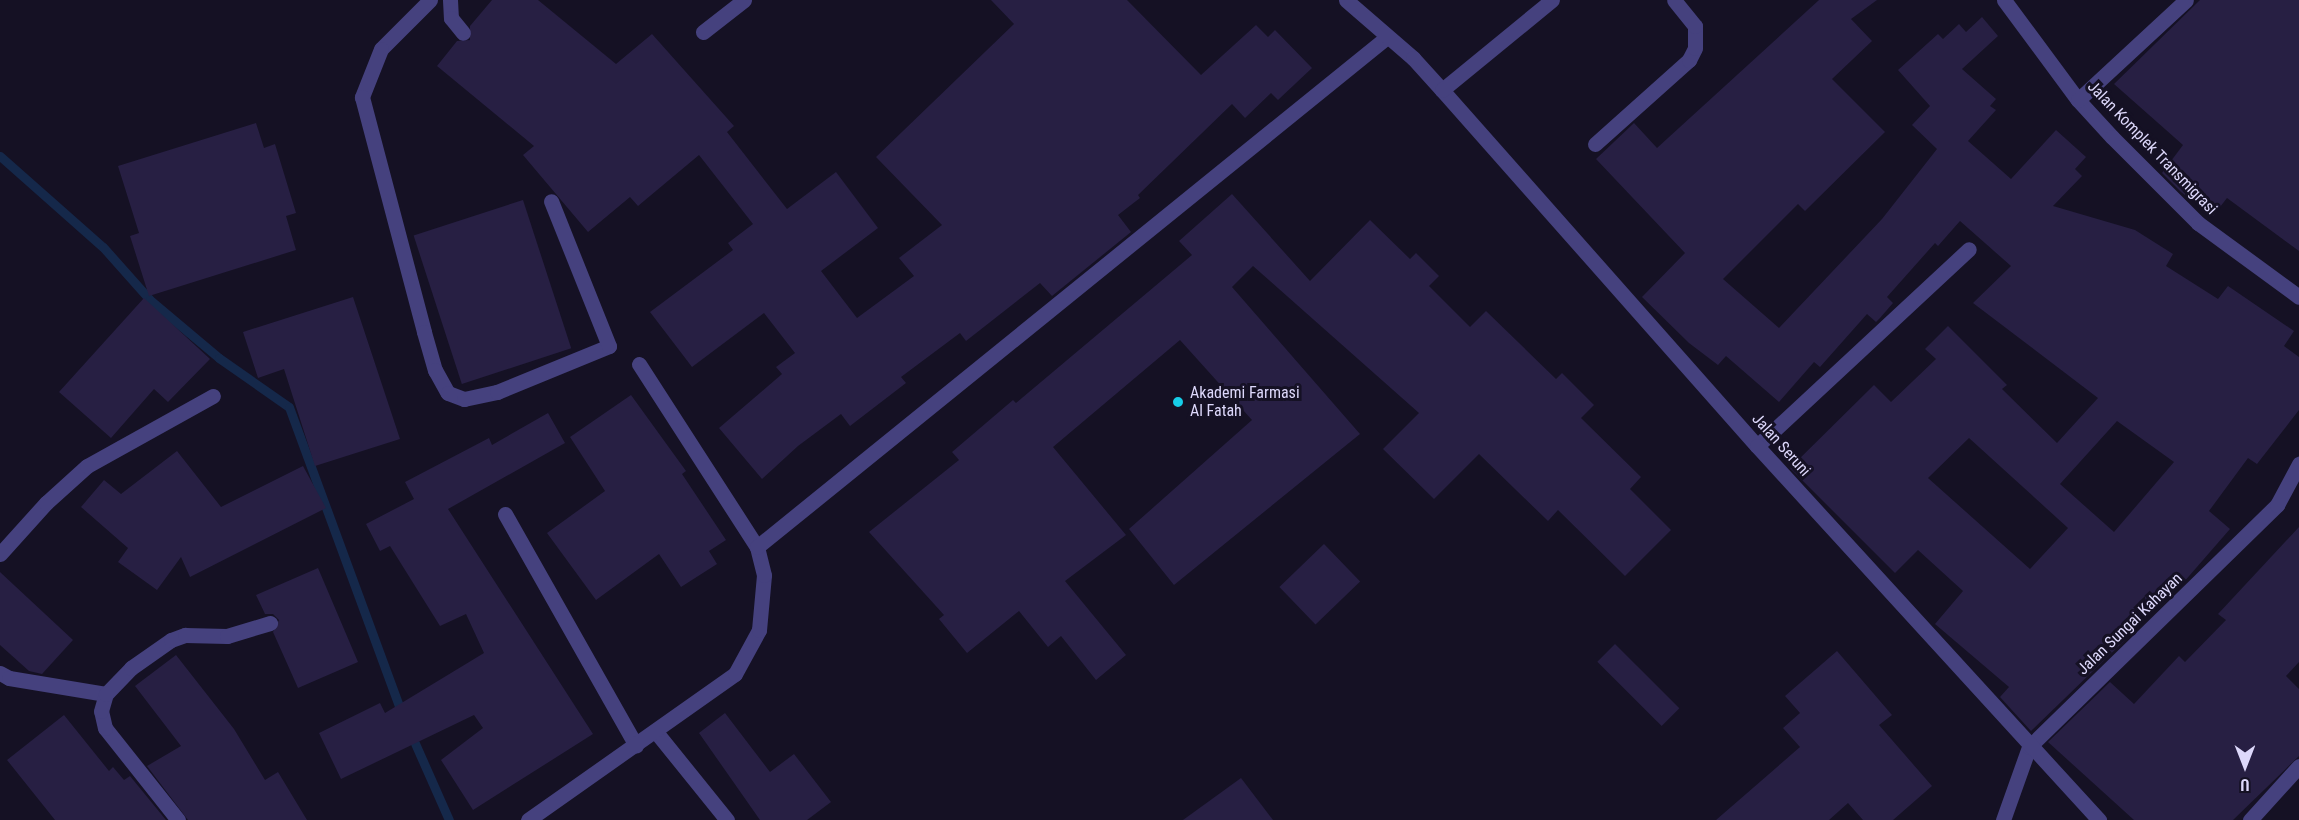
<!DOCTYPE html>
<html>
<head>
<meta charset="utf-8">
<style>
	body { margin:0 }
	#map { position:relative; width:2299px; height:820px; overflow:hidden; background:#151124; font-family:"Roboto Condensed",sans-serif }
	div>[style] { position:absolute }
	.stream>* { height:9px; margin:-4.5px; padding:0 4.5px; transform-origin:4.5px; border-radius:4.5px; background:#15284a }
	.building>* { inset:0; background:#271f43; transform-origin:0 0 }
	.service>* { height:15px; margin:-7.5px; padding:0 7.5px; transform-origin:7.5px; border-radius:7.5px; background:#45417e }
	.minor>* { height:15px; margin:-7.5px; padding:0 7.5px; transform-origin:7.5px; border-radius:7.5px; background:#45417e }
	.tertiary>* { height:15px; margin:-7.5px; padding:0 7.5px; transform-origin:7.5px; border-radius:7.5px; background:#45417e }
	.dots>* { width:16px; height:16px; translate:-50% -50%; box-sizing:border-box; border:3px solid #151124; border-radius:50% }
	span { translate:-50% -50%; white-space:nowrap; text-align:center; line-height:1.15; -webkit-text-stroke:6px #151124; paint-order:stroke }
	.street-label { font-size:16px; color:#ddd8fb }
	.poi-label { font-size:16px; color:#ddd8fb }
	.left { translate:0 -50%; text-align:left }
	.north { position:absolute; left:2215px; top:736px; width:60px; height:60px; -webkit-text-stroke:4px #151124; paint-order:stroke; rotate:180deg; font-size:16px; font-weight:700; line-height:24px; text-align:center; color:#ddd8fb }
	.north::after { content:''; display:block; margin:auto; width:21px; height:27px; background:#ddd8fb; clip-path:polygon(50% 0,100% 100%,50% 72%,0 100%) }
</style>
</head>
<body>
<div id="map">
	<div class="stream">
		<i style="left:0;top:156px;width:137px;rotate:41.5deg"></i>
		<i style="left:103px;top:247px;width:71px;rotate:48.4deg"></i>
		<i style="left:150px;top:300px;width:90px;rotate:40deg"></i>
		<i style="left:219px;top:358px;width:85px;rotate:35deg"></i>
		<i style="left:289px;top:407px;width:327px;rotate:69.8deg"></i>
		<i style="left:410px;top:732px;width:96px;rotate:66.1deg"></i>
	</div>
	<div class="building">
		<i style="clip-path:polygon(492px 0,538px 0,616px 64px,652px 34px,734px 126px,727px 132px,787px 209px,836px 172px,878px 228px,821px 271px,857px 318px,914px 276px,899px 258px,942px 225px,876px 157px,1014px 24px,991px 0,1127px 0,1201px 75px,1256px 25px,1268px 37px,1275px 30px,1312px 68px,1278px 100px,1271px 93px,1245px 118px,1232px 104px,1138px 195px,1140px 198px,1118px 215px,1131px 232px,1052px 296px,1040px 283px,966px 341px,960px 333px,901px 377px,906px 383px,850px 426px,841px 414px,798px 446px,762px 479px,719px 428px,782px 374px,776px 367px,795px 353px,764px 313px,692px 367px,650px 312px,733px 250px,728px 243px,753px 224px,699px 155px,638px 206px,630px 197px,588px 232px,523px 155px,534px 146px,437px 66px,457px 41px,470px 40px,470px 26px)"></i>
		<i style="clip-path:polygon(evenodd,1819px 0,1877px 0,1851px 19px,1872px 41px,1832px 79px,1885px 132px,1805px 211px,1798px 204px,1723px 279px,1779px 328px,1882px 219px,1937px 149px,1912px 125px,1930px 106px,1898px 70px,1938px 34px,1943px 39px,1959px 24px,1966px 32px,1982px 17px,1998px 36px,1962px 69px,1996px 99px,1990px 106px,1996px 110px,1968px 141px,2011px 179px,2056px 130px,2086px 157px,2075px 169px,2082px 176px,2053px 206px,2135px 230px,2173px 254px,2166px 266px,2218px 299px,2228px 286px,2294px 331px,2284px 346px,2299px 357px,2299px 410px,2257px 464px,2248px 458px,2209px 511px,2230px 529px,2183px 583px,2175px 576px,2136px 620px,2140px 623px,2123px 642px,2031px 731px,2000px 697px,2009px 687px,1935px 624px,1963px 591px,1918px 550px,1895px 573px,1790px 468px,1874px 385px,1891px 402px,1936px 359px,1925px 349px,1948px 326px,2007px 385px,2002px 389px,2057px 443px,2098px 398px,1973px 303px,2011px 266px,1960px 221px,1938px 246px,1935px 243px,1887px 297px,1893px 303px,1880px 318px,1876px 322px,1867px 314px,1820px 367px,1814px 362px,1779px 402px,1726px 356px,1718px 365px,1689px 343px,1642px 297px,1685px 253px,1596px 159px,1634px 123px,1657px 148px,1819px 0,2117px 421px,2174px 462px,2114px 532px,2060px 484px,2117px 421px,1819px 0,1969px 438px,2068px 528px,2030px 569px,1928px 478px,1969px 438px)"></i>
		<i style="clip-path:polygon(2200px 0,2299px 0,2299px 251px,2227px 198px,2213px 216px,2181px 192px,2162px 173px,2183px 145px,2114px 84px)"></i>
		<i style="clip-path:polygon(256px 123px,264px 148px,275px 144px,296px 213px,286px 216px,296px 250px,149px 296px,130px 236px,139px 233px,118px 166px)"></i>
		<i style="clip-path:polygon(1232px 194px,1310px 281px,1370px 220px,1410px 259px,1416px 253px,1439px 276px,1429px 286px,1470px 327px,1486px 311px,1556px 379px,1562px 373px,1594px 405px,1581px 418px,1641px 477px,1630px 489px,1671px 530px,1625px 576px,1558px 510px,1548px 521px,1479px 454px,1434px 499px,1383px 449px,1419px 413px,1253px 266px,1232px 287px,1360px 434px,1174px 585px,1129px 529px,1252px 420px,1180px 340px,1053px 447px,1126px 535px,1065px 581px,1126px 655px,1096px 680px,1061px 636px,1048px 647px,1019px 611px,967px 653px,939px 619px,944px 615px,869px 532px,959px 460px,952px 452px,1013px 400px,1016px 403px,1192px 255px,1179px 241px)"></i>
		<i style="left:523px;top:200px;width:156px;height:115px;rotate:72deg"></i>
		<i style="clip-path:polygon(353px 297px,400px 439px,315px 466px,284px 369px,258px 378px,243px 332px)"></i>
		<i style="clip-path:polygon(144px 298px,210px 359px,168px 402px,154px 389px,111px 438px,59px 392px)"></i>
		<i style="clip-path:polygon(631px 395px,686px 471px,682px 474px,726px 540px,709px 551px,717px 564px,681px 587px,659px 554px,596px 600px,547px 533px,605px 491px,570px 437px)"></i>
		<i style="clip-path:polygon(548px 413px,565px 443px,448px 509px,593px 734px,473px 810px,441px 760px,483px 728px,474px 715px,341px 779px,319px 733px,380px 703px,385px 713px,484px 653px,466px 614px,440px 626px,390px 546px,380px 551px,366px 524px,414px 499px,405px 482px,489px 438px,492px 445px)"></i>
		<i style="clip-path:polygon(177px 451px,221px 507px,303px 466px,326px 508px,190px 577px,181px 557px,157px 590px,118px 562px,128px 548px,81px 507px,104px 480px,121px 494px)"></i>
		<i style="clip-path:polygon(2299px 527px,2299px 662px,2286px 676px,2299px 689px,2299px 756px,2233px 820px,2134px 820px,2048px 742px,2110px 682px,2134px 704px,2179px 656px,2185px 662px,2226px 620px,2218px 614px)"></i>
		<i style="left:1324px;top:544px;width:52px;height:62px;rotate:46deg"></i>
		<i style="clip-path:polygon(318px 568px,358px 662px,298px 688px,273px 632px,279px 620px,273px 614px,265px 614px,256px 595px)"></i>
		<i style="clip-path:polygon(0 572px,73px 640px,42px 674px,29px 671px,0 645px)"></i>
		<i style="left:1615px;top:644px;width:91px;height:25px;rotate:45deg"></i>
		<i style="clip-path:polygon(1837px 651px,1892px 715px,1879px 725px,1932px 786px,1893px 820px,1863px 820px,1848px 803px,1829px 820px,1716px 820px,1800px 747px,1783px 728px,1800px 713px,1785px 696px)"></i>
		<i style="clip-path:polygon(176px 655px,234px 729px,265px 780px,278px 772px,307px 820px,188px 820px,147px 766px,181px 746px,135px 686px)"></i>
		<i style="clip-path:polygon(725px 713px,770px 772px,794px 754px,831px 802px,807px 820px,760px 820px,699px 733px)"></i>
		<i style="clip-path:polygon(64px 715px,109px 771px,113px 767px,124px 780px,130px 776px,166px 820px,55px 820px,7px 760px)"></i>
		<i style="clip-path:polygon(1241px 778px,1273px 820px,1183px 820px)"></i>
	</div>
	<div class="service">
		<i style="left:450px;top:0;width:18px;rotate:87deg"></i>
		<i style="left:451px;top:18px;width:19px;rotate:51deg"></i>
		<i style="left:703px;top:32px;width:52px;rotate:-38deg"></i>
		<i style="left:1595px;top:144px;width:126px;rotate:-41.8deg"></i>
		<i style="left:1689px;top:60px;width:13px;rotate:-63deg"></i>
		<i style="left:1695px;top:48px;width:22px;rotate:-90deg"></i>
		<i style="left:1695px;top:26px;width:33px;rotate:-129deg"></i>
		<i style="left:656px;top:732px;width:113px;rotate:51.1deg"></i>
	</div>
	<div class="minor">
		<i style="left:430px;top:0;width:69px;rotate:135deg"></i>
		<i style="left:381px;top:49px;width:52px;rotate:111.6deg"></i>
		<i style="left:362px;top:97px;width:243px;rotate:75.2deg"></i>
		<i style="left:424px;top:332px;width:40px;rotate:74deg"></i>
		<i style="left:435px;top:370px;width:26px;rotate:61deg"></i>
		<i style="left:448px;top:393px;width:17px;rotate:21deg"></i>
		<i style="left:464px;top:399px;width:34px;rotate:-12deg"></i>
		<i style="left:497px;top:392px;width:121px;rotate:-22.3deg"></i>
		<i style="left:609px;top:346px;width:156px;rotate:-111.8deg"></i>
		<i style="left:2004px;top:0;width:124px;rotate:53.5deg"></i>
		<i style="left:2078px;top:100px;width:50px;rotate:47.4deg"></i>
		<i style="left:2112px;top:137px;width:122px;rotate:45deg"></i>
		<i style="left:2198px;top:223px;width:125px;rotate:36.2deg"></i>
		<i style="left:2078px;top:100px;width:147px;rotate:-42.8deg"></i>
		<i style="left:639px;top:364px;width:218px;rotate:57.2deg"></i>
		<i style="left:1757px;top:446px;width:289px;rotate:-42.9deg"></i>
		<i style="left:505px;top:514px;width:266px;rotate:60.5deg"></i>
		<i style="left:0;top:554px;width:69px;rotate:-48deg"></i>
		<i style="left:46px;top:503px;width:55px;rotate:-42.1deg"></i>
		<i style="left:87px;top:466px;width:144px;rotate:-29.1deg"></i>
		<i style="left:0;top:673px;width:10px;rotate:29deg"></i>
		<i style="left:9px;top:678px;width:98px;rotate:9.4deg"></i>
		<i style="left:178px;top:820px;width:117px;rotate:-128.4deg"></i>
		<i style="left:105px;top:728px;width:17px;rotate:-103deg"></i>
		<i style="left:101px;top:711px;width:18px;rotate:-74deg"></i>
		<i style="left:106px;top:694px;width:36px;rotate:-46deg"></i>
		<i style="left:131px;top:668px;width:49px;rotate:-35deg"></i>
		<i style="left:171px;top:640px;width:15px;rotate:-20deg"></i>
		<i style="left:185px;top:635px;width:42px;rotate:1.4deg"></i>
		<i style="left:227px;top:636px;width:45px;rotate:-16.8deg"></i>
		<i style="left:528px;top:820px;width:253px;rotate:-35.2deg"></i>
		<i style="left:735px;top:674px;width:50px;rotate:-61.4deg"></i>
		<i style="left:759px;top:630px;width:55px;rotate:-84.8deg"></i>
		<i style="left:764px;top:575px;width:29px;rotate:-104deg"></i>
		<i style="left:757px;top:547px;width:811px;rotate:-38.99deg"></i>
		<i style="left:2003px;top:820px;width:77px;rotate:-70.4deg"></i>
		<i style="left:2029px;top:747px;width:347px;rotate:-44.3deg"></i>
		<i style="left:2277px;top:505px;width:47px;rotate:-61.8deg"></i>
		<i style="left:2250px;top:820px;width:73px;rotate:-47.8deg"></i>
	</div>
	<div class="tertiary">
		<i style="left:1346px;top:0;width:89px;rotate:40.9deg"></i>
		<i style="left:1413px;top:58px;width:43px;rotate:47.8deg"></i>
		<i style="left:1442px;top:90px;width:475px;rotate:48.5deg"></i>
		<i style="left:1757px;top:446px;width:507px;rotate:47.56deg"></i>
		<i style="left:1442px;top:90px;width:142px;rotate:-39.3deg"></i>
	</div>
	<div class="dots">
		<i style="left:1178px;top:402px;background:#17cde8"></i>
	</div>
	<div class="street-label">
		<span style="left:2152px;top:148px;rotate:46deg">Jalan Komplek Transmigrasi</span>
		<span style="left:1781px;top:445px;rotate:48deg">Jalan Seruni</span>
		<span style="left:2130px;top:624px;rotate:-44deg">Jalan Sungai Kahayan</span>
	</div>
	<div class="poi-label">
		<span class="left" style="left:1190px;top:402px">Akademi Farmasi<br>Al Fatah</span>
	</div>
	<div class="north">U</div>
</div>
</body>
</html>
